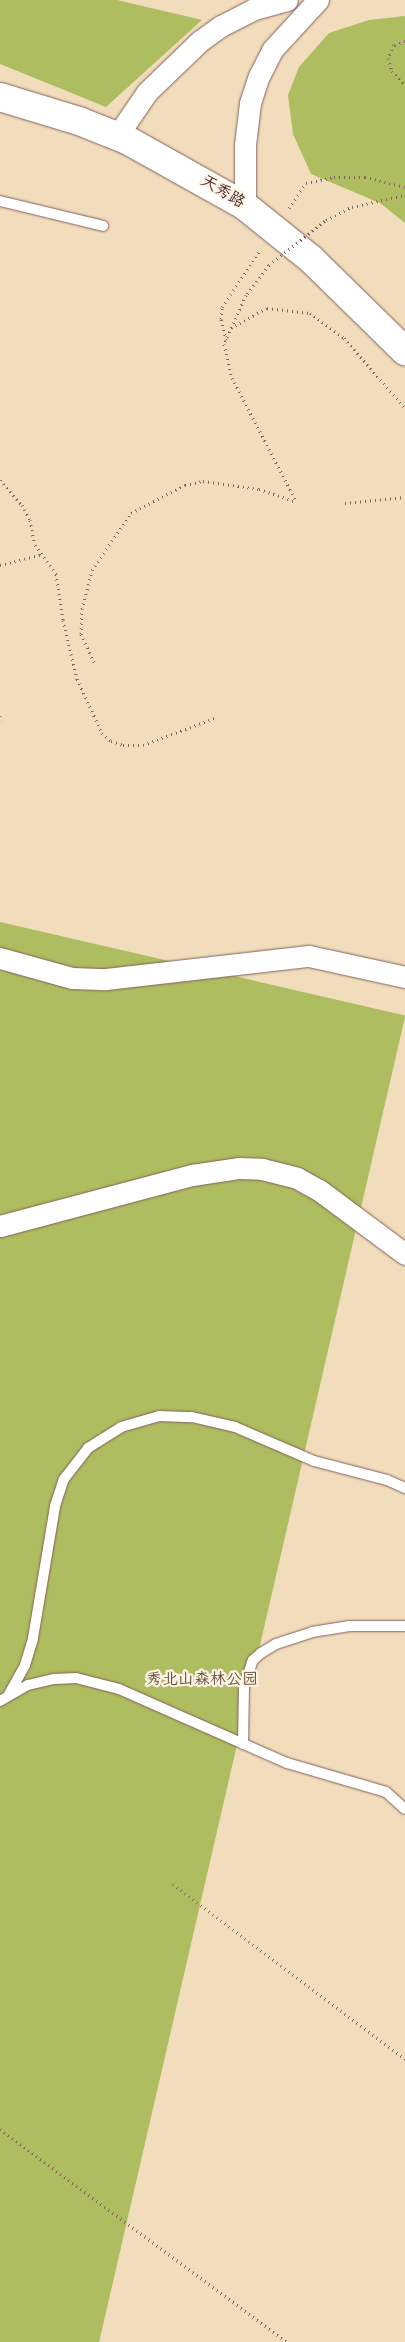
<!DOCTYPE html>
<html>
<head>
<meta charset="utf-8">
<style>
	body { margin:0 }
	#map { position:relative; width:405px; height:2342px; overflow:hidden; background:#f1dcbb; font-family:Dekko,"LXGW WenKai TC",sans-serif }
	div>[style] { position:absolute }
	.green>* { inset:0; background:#aebd5f; transform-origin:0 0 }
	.path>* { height:3px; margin-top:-1.5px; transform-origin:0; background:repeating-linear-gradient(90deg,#84615d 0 1px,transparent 0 5px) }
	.roads { filter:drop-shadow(0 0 1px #84615d) drop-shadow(0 0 1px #84615d) }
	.service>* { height:10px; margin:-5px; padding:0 5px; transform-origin:5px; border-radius:5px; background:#fff }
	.minor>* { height:21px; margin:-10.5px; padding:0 10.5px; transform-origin:10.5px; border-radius:10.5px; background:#fff }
	.secondary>* { height:28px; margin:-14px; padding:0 14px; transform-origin:14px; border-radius:14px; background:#fff }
	.path-bridge>* { height:3px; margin-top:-1.5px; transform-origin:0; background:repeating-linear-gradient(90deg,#84615d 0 1px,transparent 0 5px) }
	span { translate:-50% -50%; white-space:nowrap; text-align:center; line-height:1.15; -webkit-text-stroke:4.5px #fcf5e5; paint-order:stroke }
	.street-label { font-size:16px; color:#4a1f2b }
	.park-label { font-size:16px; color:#684e3b }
</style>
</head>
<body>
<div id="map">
	<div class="green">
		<i style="clip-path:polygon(0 0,117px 0,202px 20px,106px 107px,0 64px)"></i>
		<i style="clip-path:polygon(405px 16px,405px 223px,380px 203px,311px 174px,293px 134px,288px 95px,299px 67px,329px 33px,369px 20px)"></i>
		<i style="left:0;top:922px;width:416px;height:1420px;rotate:13deg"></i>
	</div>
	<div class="path">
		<i style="left:405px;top:41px;width:12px;rotate:160deg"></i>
		<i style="left:394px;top:45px;width:14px;rotate:115deg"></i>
		<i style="left:388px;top:58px;width:14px;rotate:73deg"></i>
		<i style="left:392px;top:71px;width:19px;rotate:47deg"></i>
		<i style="left:289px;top:208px;width:30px;rotate:-56deg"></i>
		<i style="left:306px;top:183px;width:29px;rotate:-12deg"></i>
		<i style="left:334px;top:177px;width:31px"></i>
		<i style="left:365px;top:177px;width:41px;rotate:14deg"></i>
		<i style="left:269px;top:265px;width:38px;rotate:127deg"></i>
		<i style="left:246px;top:295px;width:54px;rotate:114.2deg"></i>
		<i style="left:224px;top:344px;width:35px;rotate:77deg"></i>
		<i style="left:232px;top:378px;width:139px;rotate:62.5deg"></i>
		<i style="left:231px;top:328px;width:41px;rotate:-29.1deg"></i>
		<i style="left:267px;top:308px;width:43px;rotate:6.6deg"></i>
		<i style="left:310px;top:313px;width:42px;rotate:36.3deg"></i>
		<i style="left:344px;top:338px;width:93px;rotate:48.9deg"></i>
		<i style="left:226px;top:340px;width:22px;rotate:-103deg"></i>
		<i style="left:221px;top:319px;width:12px;rotate:-85deg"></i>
		<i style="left:222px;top:307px;width:70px;rotate:-56.1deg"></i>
		<i style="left:0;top:480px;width:33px;rotate:49deg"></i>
		<i style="left:22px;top:505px;width:17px;rotate:62deg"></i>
		<i style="left:30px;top:520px;width:25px;rotate:79deg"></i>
		<i style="left:35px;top:545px;width:36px;rotate:54deg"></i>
		<i style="left:56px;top:574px;width:47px;rotate:81.3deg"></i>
		<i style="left:63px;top:620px;width:61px;rotate:76.7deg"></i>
		<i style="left:77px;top:679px;width:60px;rotate:65.2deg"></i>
		<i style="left:102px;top:733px;width:12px;rotate:42deg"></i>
		<i style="left:111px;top:741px;width:13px;rotate:18deg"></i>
		<i style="left:123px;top:745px;width:20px"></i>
		<i style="left:143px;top:745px;width:77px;rotate:-20.6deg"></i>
		<i style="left:345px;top:503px;width:60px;rotate:-5.7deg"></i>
		<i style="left:0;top:565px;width:44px;rotate:-14.3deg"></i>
		<i style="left:94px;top:662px;width:31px;rotate:-115deg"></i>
		<i style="left:81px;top:634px;width:25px;rotate:-88deg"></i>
		<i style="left:82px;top:609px;width:40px;rotate:-75.6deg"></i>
		<i style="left:92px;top:570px;width:69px;rotate:-55.6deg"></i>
		<i style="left:131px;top:513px;width:61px;rotate:-27.4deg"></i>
		<i style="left:185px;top:485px;width:18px;rotate:-13deg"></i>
		<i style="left:203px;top:481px;width:57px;rotate:8.1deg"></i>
		<i style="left:259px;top:489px;width:39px;rotate:19deg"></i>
		<i style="left:0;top:716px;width:5px;rotate:68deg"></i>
		<i style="left:173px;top:1884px;width:291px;rotate:37deg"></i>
		<i style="left:0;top:2129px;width:357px;rotate:36.6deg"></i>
	</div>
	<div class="roads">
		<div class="service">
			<i style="left:0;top:201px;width:106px;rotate:13.6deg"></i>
			<i style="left:8px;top:1696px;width:35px;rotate:-61deg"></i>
			<i style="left:25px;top:1665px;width:28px;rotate:-73deg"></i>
			<i style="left:33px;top:1638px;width:134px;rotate:-80.5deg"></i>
			<i style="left:55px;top:1506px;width:28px;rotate:-72deg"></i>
			<i style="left:64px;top:1479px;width:39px;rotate:-52deg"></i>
			<i style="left:88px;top:1448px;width:39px;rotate:-32deg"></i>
			<i style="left:121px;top:1427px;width:40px;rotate:-16deg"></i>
			<i style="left:159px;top:1416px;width:33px;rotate:2deg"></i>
			<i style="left:192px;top:1417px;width:44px;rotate:13.1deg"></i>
			<i style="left:235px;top:1427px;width:86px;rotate:23.3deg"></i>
			<i style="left:314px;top:1461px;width:75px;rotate:14.6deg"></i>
			<i style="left:387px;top:1480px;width:20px;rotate:24deg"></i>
			<i style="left:0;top:1701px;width:32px;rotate:-30deg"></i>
			<i style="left:28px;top:1685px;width:28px;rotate:-13deg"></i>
			<i style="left:55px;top:1679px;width:21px;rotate:-3deg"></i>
			<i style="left:76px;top:1678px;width:44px;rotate:14.3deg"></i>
			<i style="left:119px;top:1689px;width:184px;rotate:23.8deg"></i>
			<i style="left:287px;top:1763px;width:103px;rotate:16.3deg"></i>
			<i style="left:386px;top:1792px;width:25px;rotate:42deg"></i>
			<i style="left:243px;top:1744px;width:57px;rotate:-89deg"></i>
			<i style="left:244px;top:1687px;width:28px;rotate:-72deg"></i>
			<i style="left:253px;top:1660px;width:11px;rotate:-41deg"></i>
			<i style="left:261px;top:1653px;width:17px;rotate:-31deg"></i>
			<i style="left:276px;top:1644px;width:38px;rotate:-18deg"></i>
			<i style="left:312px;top:1632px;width:38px;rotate:-9deg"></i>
			<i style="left:350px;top:1626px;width:55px"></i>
		</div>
		<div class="minor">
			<i style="left:117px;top:136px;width:53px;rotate:-55.7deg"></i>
			<i style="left:147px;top:92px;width:74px;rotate:-43.9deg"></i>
			<i style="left:200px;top:41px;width:26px;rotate:-36deg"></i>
			<i style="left:221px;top:26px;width:37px;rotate:-27deg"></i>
			<i style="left:254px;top:9px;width:34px;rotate:-15deg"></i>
			<i style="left:245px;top:206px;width:61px;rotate:-90deg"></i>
			<i style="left:245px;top:145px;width:42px;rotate:-83.2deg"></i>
			<i style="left:250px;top:103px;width:28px;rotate:-72deg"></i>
			<i style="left:259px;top:76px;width:29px;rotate:-63deg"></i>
			<i style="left:272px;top:50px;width:68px;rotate:-47.4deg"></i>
			<i style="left:0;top:958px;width:75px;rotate:15.5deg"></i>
			<i style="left:72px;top:978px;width:34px;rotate:2deg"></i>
			<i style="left:106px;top:979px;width:204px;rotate:-6.5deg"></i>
			<i style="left:309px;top:956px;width:98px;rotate:12.3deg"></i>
			<i style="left:0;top:1226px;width:199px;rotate:-14.9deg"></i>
			<i style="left:192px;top:1175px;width:48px;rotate:-8.5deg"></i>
			<i style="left:239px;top:1168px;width:23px;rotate:2deg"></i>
			<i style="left:262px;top:1169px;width:36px;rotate:14deg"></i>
			<i style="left:297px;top:1178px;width:25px;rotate:29deg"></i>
			<i style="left:319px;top:1190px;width:107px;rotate:36.7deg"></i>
		</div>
		<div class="secondary">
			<i style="left:0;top:97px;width:83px;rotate:16.9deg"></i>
			<i style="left:79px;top:121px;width:52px;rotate:21.6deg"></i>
			<i style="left:127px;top:140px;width:135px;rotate:29.2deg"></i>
			<i style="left:245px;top:206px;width:85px;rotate:38.8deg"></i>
			<i style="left:311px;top:259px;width:132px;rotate:44.4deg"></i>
		</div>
	</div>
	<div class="path-bridge">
		<i style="left:269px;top:265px;width:73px;rotate:-38.3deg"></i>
		<i style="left:326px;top:220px;width:29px;rotate:-27deg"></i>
		<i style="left:352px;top:207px;width:54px;rotate:-12.8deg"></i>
	</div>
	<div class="street-label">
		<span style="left:222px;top:193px;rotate:31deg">天秀路</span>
	</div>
	<div class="park-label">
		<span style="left:202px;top:1681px">秀北山森林公园</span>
	</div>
</div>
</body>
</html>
